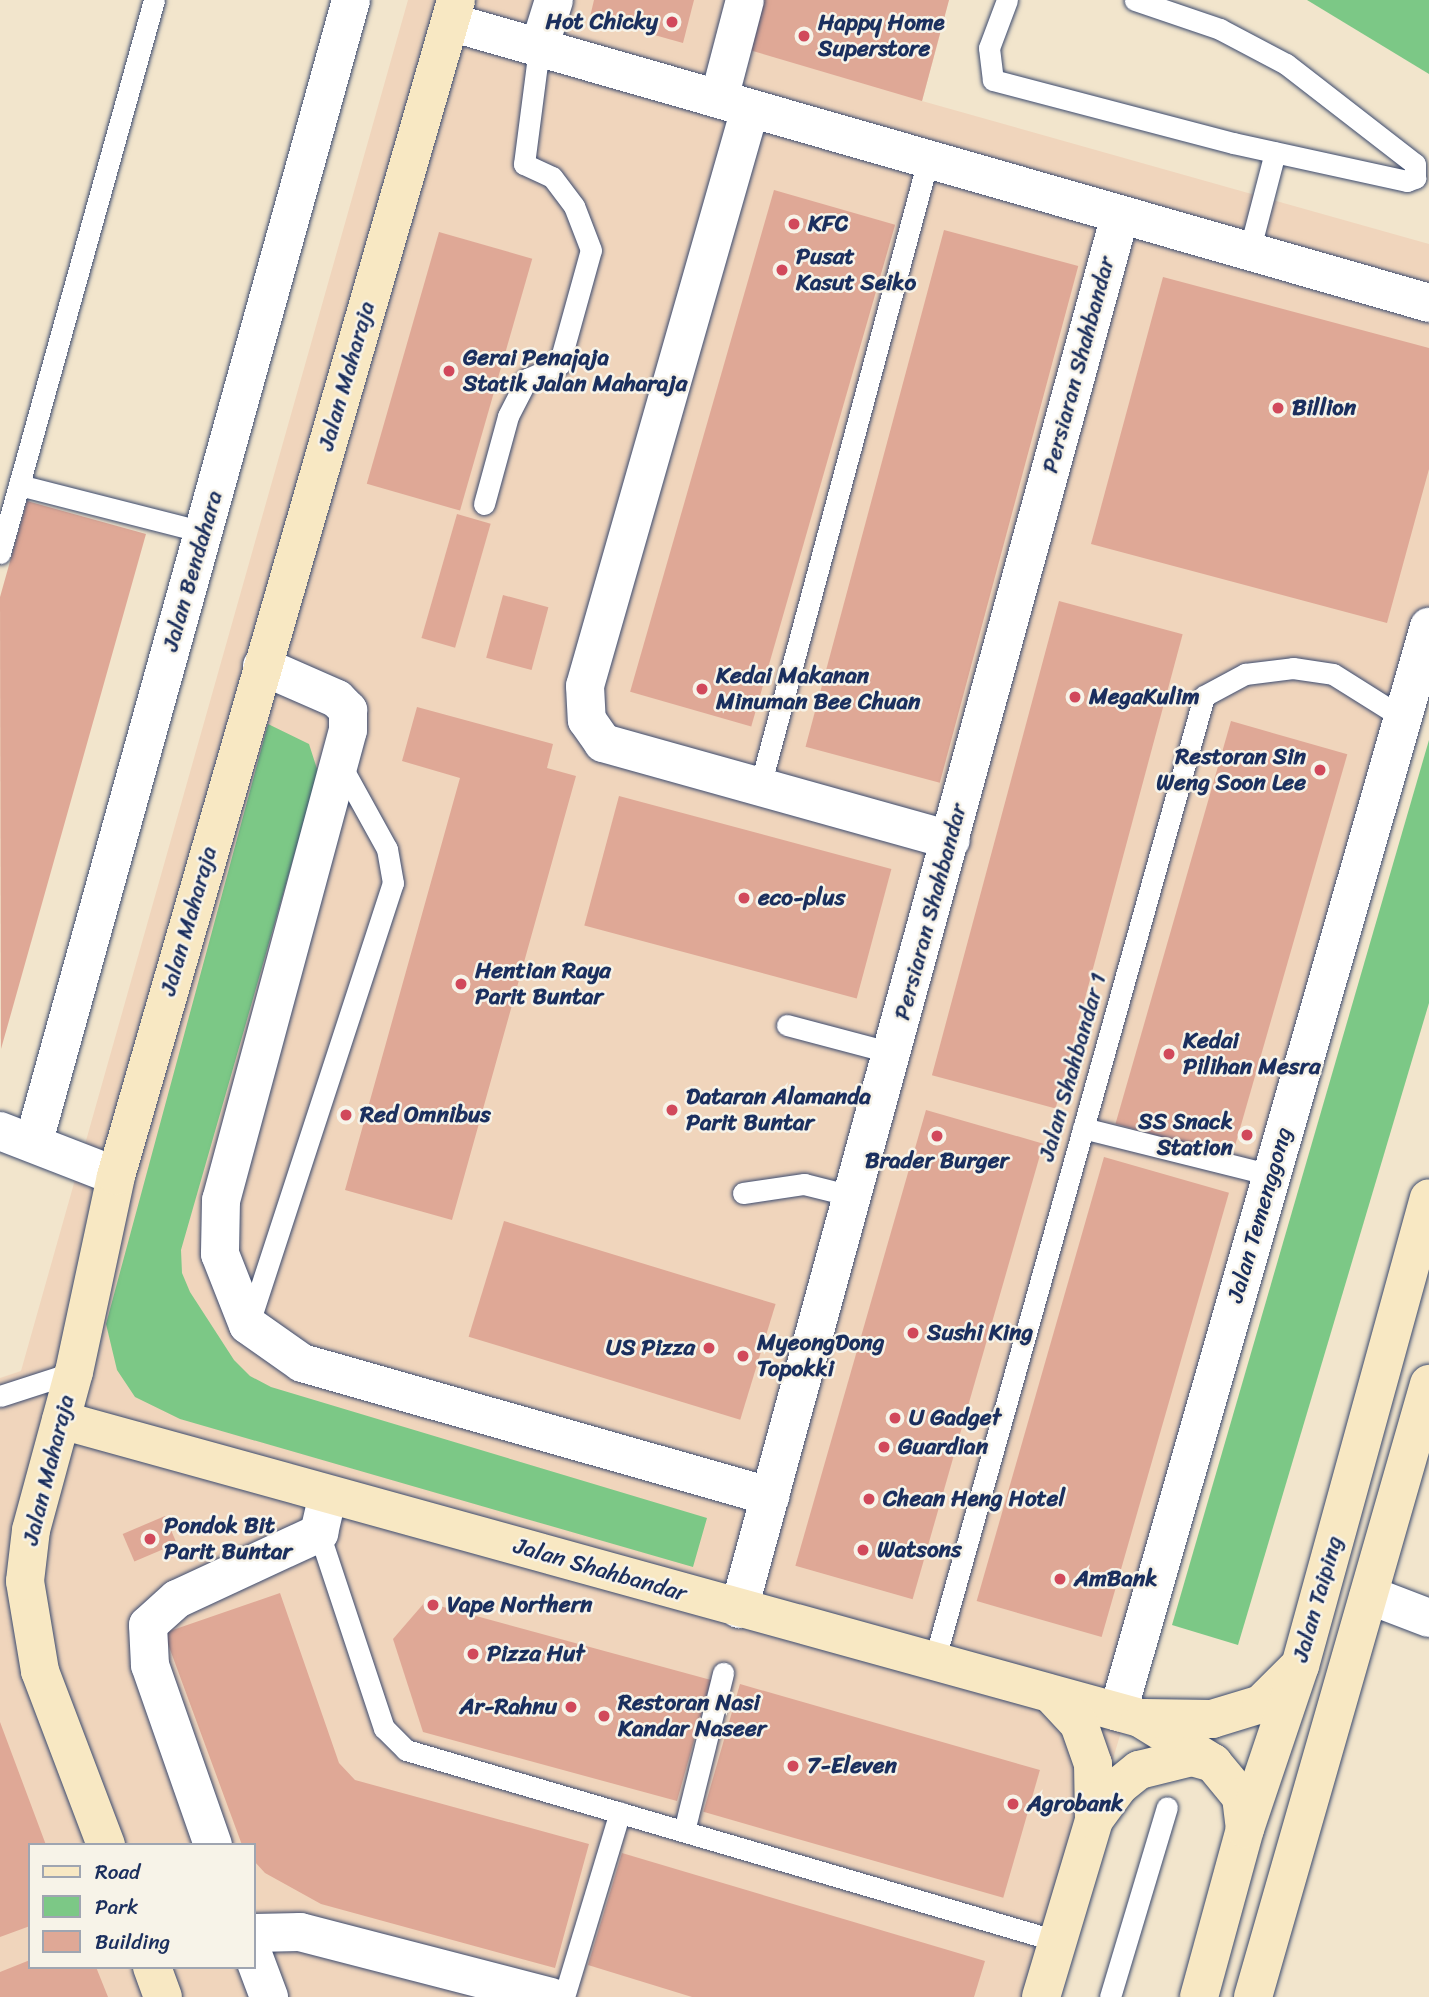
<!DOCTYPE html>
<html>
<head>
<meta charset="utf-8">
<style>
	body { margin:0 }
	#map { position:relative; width:1429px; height:1997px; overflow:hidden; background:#f2e5cc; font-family:Sriracha,sans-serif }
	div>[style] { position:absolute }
	.built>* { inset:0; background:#f0d5bc }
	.green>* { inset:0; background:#7cc886 }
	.building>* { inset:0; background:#dfa896; transform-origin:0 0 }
	.roads { filter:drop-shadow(0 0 2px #3b4a6e) drop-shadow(0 0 2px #3b4a6e) }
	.lane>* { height:21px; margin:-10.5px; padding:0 10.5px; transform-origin:10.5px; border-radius:10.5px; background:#fff }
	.street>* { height:38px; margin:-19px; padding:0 19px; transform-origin:19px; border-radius:19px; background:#fff }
	.secondary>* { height:38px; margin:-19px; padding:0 19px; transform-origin:19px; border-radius:19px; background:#f8e8c3 }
	.dots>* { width:19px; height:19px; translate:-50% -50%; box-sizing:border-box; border:4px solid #f7f3e8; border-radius:50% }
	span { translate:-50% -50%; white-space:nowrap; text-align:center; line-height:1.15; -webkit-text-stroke:5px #f7f3e8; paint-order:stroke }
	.poi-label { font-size:23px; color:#1b2f5e; font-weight:700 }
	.right { translate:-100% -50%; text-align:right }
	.left { translate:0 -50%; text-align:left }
	.street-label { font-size:23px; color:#1b2f5e }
	.legend { position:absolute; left:28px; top:1843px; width:228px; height:126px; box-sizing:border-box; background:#f7f3e8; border:2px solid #9fa5b1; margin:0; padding:9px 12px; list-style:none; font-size:21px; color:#1b2f5e }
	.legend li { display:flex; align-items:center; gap:14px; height:35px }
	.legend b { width:35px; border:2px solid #9fa5b1 }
</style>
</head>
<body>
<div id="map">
	<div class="built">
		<i style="clip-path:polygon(evenodd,408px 0,949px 0,922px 101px,1429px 244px,1429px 699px,1042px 1997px,0 1997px,0 1378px,21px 1371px,408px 0,30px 1845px,254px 1845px,254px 1967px,30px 1967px,30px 1845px)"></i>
	</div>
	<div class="green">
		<i style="clip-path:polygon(1307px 0,1429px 0,1429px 74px)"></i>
		<i style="clip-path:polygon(268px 724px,309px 744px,318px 772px,181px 1250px,182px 1273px,190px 1292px,234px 1360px,250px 1376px,271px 1387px,707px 1518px,693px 1567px,180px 1419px,135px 1397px,117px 1370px,106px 1324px)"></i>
		<i style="clip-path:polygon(1429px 740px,1429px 1003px,1238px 1645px,1172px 1625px)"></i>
	</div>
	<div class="building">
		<i style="clip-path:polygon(594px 0,694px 0,683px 43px,590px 17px)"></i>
		<i style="clip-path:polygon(760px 0,949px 0,922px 101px,746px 49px)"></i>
		<i style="left:774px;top:190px;width:126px;height:522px;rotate:16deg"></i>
		<i style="left:944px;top:230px;width:139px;height:535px;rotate:15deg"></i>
		<i style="left:439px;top:232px;width:97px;height:262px;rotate:16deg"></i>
		<i style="clip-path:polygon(1163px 277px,1429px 348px,1429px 469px,1387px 623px,1091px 544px)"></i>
		<i style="clip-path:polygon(27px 501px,146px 534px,1px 1049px,0 597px)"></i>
		<i style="left:457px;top:514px;width:35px;height:129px;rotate:16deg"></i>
		<i style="left:503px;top:595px;width:47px;height:65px;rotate:15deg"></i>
		<i style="left:1059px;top:601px;width:128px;height:491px;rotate:15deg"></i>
		<i style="clip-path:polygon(417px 707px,553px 744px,547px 768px,576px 776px,452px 1220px,345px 1190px,460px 778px,402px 761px)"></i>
		<i style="left:1231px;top:721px;width:121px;height:419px;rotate:16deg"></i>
		<i style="left:619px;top:796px;width:282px;height:134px;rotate:15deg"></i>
		<i style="left:926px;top:1110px;width:122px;height:474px;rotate:16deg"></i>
		<i style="left:1104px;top:1157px;width:130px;height:462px;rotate:16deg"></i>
		<i style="left:504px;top:1221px;width:284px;height:121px;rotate:17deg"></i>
		<i style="left:165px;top:1516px;width:30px;height:46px;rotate:67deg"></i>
		<i style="clip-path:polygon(280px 1593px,339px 1763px,355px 1780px,589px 1844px,555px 1968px,321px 1904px,265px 1873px,254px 1861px,254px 1845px,242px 1845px,164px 1633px)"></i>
		<i style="clip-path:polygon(425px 1602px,711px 1680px,677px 1801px,423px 1732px,393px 1639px)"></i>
		<i style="left:740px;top:1684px;width:312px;height:133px;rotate:16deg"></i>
		<i style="clip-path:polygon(0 1722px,46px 1845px,30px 1845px,30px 1926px,0 1937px)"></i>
		<i style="clip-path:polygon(622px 1853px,985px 1961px,974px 1997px,692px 1997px,588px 1965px)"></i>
		<i style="clip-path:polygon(30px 1960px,30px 1967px,96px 1967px,108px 1997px,0 1997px,0 1972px)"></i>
	</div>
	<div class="roads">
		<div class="lane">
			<i style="left:1007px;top:0;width:51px;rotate:110.6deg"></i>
			<i style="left:989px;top:48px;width:32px;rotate:83deg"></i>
			<i style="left:993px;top:80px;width:248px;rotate:14.7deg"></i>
			<i style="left:1233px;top:143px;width:178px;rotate:12.3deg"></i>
			<i style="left:1407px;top:181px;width:9px;rotate:-21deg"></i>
			<i style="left:1415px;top:178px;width:14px;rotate:-90deg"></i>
			<i style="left:1415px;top:164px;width:163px;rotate:-142.2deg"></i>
			<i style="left:1286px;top:64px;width:75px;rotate:-152.1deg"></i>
			<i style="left:1220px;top:29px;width:90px;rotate:-161.2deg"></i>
			<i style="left:1249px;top:252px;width:103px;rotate:-75.4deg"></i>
			<i style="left:19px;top:485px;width:190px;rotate:14.3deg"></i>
			<i style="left:484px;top:504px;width:91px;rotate:-74.7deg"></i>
			<i style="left:508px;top:416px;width:42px;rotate:-62.8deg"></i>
			<i style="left:527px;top:379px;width:35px;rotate:-24deg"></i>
			<i style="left:559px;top:365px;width:119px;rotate:-74.5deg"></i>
			<i style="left:591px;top:250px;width:47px;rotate:-111.1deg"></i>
			<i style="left:574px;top:206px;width:36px;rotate:-127deg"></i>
			<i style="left:552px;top:177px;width:31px;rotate:-155deg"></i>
			<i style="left:524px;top:164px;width:117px;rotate:-82.6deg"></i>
			<i style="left:0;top:553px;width:574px;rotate:-74.44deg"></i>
			<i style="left:760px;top:786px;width:648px;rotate:-74.98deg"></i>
			<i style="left:787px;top:1025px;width:109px;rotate:14.9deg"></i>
			<i style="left:1083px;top:1128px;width:195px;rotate:14deg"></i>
			<i style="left:743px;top:1193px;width:62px;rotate:-8.4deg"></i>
			<i style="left:804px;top:1184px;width:49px;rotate:14deg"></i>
			<i style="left:249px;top:1323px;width:463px;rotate:-71.9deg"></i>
			<i style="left:393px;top:883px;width:35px;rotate:-100deg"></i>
			<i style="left:387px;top:849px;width:99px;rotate:-118.9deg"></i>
			<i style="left:0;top:1396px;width:78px;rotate:-18deg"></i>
			<i style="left:319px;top:1533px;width:206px;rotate:71.6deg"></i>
			<i style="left:384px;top:1728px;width:31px;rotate:45deg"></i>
			<i style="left:406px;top:1750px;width:678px;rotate:16.35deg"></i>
			<i style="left:934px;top:1662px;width:1003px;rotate:-74.38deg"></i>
			<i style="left:1204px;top:696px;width:47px;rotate:-28.2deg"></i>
			<i style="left:1245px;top:674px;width:48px;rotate:-7.1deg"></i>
			<i style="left:1293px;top:668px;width:40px;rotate:8.5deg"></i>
			<i style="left:1333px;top:674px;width:83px;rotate:32.2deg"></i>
			<i style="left:684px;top:1831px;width:163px;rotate:-76.1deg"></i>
			<i style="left:564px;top:1997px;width:193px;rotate:-73.2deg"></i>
			<i style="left:1110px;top:1997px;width:198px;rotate:-73.3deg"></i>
		</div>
		<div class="street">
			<i style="left:450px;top:22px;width:1019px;rotate:16.01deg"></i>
			<i style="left:539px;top:48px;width:50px;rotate:-72.6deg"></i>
			<i style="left:719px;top:99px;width:102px;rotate:-75.3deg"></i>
			<i style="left:750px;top:109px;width:600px;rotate:105.96deg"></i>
			<i style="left:585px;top:686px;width:34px;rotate:87deg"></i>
			<i style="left:587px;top:720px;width:28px;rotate:55deg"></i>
			<i style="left:603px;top:743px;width:361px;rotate:15.6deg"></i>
			<i style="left:262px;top:666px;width:82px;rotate:23.7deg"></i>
			<i style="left:337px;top:699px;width:16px;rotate:45deg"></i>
			<i style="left:348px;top:710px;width:20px;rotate:90deg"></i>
			<i style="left:348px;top:730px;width:487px;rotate:105.1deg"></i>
			<i style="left:221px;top:1200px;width:54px;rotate:91.1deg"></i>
			<i style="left:220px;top:1254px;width:76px;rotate:68.5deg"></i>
			<i style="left:248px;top:1325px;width:66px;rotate:35.1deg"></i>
			<i style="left:302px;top:1363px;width:487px;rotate:15.9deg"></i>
			<i style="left:0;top:1131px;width:124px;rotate:21.2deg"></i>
			<i style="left:34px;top:1141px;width:1184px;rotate:-74.47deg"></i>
			<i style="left:1369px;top:1595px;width:64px;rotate:21deg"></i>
			<i style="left:739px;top:1609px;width:1445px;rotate:-74.71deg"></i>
			<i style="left:1118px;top:1712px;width:1129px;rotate:-74.01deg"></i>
			<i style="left:213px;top:1845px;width:191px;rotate:-109.3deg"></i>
			<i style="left:150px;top:1665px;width:40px;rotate:-92.9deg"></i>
			<i style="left:148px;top:1625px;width:39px;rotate:-42deg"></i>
			<i style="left:177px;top:1599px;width:157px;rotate:-24.9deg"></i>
			<i style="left:319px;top:1533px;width:39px;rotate:-77deg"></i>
			<i style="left:254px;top:1933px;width:46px;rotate:-1.2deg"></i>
			<i style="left:300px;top:1932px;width:259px;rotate:14.5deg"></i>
			<i style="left:254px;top:1957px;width:43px;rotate:69.4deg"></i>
		</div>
		<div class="secondary">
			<i style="left:61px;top:1420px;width:1119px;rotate:15.44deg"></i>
			<i style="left:1140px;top:1718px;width:86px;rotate:31.7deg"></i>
			<i style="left:1213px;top:1763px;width:44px;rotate:50.5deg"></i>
			<i style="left:1241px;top:1797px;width:32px;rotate:83deg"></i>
			<i style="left:1145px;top:1718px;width:67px;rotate:0.9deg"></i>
			<i style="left:1212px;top:1719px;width:51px;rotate:-17deg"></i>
			<i style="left:1261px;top:1704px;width:49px;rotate:-45deg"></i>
			<i style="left:1094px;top:1820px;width:42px;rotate:-53.7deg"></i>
			<i style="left:1119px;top:1786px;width:26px;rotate:-39deg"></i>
			<i style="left:1139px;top:1770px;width:55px;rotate:-13.8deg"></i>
			<i style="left:1192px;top:1757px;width:22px;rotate:16deg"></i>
			<i style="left:106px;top:1845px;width:186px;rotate:-110.8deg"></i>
			<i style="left:40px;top:1671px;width:91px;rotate:-99.5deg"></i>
			<i style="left:25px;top:1581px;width:51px;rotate:-83.3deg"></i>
			<i style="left:31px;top:1530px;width:164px;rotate:-74.8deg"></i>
			<i style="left:74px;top:1372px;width:200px;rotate:-77.9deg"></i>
			<i style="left:116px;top:1176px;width:1224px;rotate:-73.87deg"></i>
			<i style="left:152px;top:1967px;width:32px;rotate:70deg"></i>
			<i style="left:1041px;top:1997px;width:185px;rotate:-73.3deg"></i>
			<i style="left:1094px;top:1820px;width:56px;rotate:-91deg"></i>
			<i style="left:1093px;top:1764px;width:42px;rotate:-109.3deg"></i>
			<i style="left:1079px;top:1724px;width:40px;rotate:-133deg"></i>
			<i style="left:1199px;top:1997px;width:174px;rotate:-74.7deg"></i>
			<i style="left:1245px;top:1829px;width:172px;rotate:-71.4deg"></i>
			<i style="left:1300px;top:1666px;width:485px;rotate:-74.6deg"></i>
			<i style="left:1253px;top:1997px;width:638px;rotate:-73.98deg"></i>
		</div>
	</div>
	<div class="dots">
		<i style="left:672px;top:22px;background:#d1495b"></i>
		<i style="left:804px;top:36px;background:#d1495b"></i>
		<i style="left:794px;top:224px;background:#d1495b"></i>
		<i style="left:782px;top:270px;background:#d1495b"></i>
		<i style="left:449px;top:371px;background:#d1495b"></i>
		<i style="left:1278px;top:408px;background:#d1495b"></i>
		<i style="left:702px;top:689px;background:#d1495b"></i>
		<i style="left:1075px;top:697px;background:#d1495b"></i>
		<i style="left:1320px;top:770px;background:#d1495b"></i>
		<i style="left:744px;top:898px;background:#d1495b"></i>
		<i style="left:461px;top:984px;background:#d1495b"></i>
		<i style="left:1169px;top:1054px;background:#d1495b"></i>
		<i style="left:672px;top:1110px;background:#d1495b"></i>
		<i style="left:346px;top:1115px;background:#d1495b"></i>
		<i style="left:1247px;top:1135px;background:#d1495b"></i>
		<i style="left:937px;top:1136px;background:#d1495b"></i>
		<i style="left:913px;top:1333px;background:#d1495b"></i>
		<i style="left:709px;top:1348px;background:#d1495b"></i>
		<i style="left:743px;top:1356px;background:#d1495b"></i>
		<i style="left:895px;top:1418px;background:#d1495b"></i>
		<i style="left:884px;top:1447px;background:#d1495b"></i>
		<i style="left:869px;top:1499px;background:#d1495b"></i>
		<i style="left:150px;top:1539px;background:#d1495b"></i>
		<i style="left:863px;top:1550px;background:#d1495b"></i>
		<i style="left:1060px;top:1579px;background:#d1495b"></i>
		<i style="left:433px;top:1605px;background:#d1495b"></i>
		<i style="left:473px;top:1654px;background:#d1495b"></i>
		<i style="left:571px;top:1707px;background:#d1495b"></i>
		<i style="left:604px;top:1716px;background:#d1495b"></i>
		<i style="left:793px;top:1766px;background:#d1495b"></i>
		<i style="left:1013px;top:1804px;background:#d1495b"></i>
	</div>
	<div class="poi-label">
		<span class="right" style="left:658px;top:22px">Hot Chicky</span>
		<span class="left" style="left:818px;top:36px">Happy Home<br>Superstore</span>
		<span class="left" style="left:808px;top:224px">KFC</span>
		<span class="left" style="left:796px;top:270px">Pusat<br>Kasut Seiko</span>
		<span class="left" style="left:463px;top:371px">Gerai Penajaja<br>Statik Jalan Maharaja</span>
		<span class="left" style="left:1292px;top:408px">Billion</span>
		<span class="left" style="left:716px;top:689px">Kedai Makanan<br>Minuman Bee Chuan</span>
		<span class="left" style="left:1089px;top:697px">MegaKulim</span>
		<span class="right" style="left:1306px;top:770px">Restoran Sin<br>Weng Soon Lee</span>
		<span class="left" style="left:758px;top:898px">eco-plus</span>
		<span class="left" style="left:475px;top:984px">Hentian Raya<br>Parit Buntar</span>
		<span class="left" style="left:1183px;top:1054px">Kedai<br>Pilihan Mesra</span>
		<span class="left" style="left:686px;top:1110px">Dataran Alamanda<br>Parit Buntar</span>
		<span class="left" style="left:360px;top:1115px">Red Omnibus</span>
		<span class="right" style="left:1233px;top:1135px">SS Snack<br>Station</span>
		<span style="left:937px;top:1161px">Brader Burger</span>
		<span class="left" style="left:927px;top:1333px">Sushi King</span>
		<span class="left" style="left:757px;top:1356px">MyeongDong<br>Topokki</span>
		<span class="right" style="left:695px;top:1348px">US Pizza</span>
		<span class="left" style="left:909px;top:1418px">U Gadget</span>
		<span class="left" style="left:898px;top:1447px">Guardian</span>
		<span class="left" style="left:883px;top:1499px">Chean Heng Hotel</span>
		<span class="left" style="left:164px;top:1539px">Pondok Bit<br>Parit Buntar</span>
		<span class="left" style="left:877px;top:1550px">Watsons</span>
		<span class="left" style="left:1074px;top:1579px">AmBank</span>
		<span class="left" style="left:447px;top:1605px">Vape Northern</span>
		<span class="left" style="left:487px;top:1654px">Pizza Hut</span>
		<span class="left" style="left:618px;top:1716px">Restoran Nasi<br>Kandar Naseer</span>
		<span class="right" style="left:557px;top:1707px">Ar-Rahnu</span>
		<span class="left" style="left:807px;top:1766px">7-Eleven</span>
		<span class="left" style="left:1027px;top:1804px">Agrobank</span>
	</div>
	<div class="street-label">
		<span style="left:1079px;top:365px;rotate:-75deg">Persiaran Shahbandar</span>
		<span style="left:347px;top:376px;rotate:-74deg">Jalan Maharaja</span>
		<span style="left:193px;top:571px;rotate:-74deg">Jalan Bendahara</span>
		<span style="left:931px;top:912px;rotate:-75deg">Persiaran Shahbandar</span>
		<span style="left:189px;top:921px;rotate:-74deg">Jalan Maharaja</span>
		<span style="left:1073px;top:1067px;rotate:-74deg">Jalan Shahbandar 1</span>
		<span style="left:1260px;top:1215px;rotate:-74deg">Jalan Temenggong</span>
		<span style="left:49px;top:1470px;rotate:-76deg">Jalan Maharaja</span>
		<span style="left:600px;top:1570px;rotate:16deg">Jalan Shahbandar</span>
		<span style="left:1318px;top:1599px;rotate:-74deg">Jalan Taiping</span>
	</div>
	<ul class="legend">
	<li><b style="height:9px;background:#f8e8c3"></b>Road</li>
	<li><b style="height:19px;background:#7cc886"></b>Park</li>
	<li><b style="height:19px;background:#dfa896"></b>Building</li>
	</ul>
</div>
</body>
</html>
